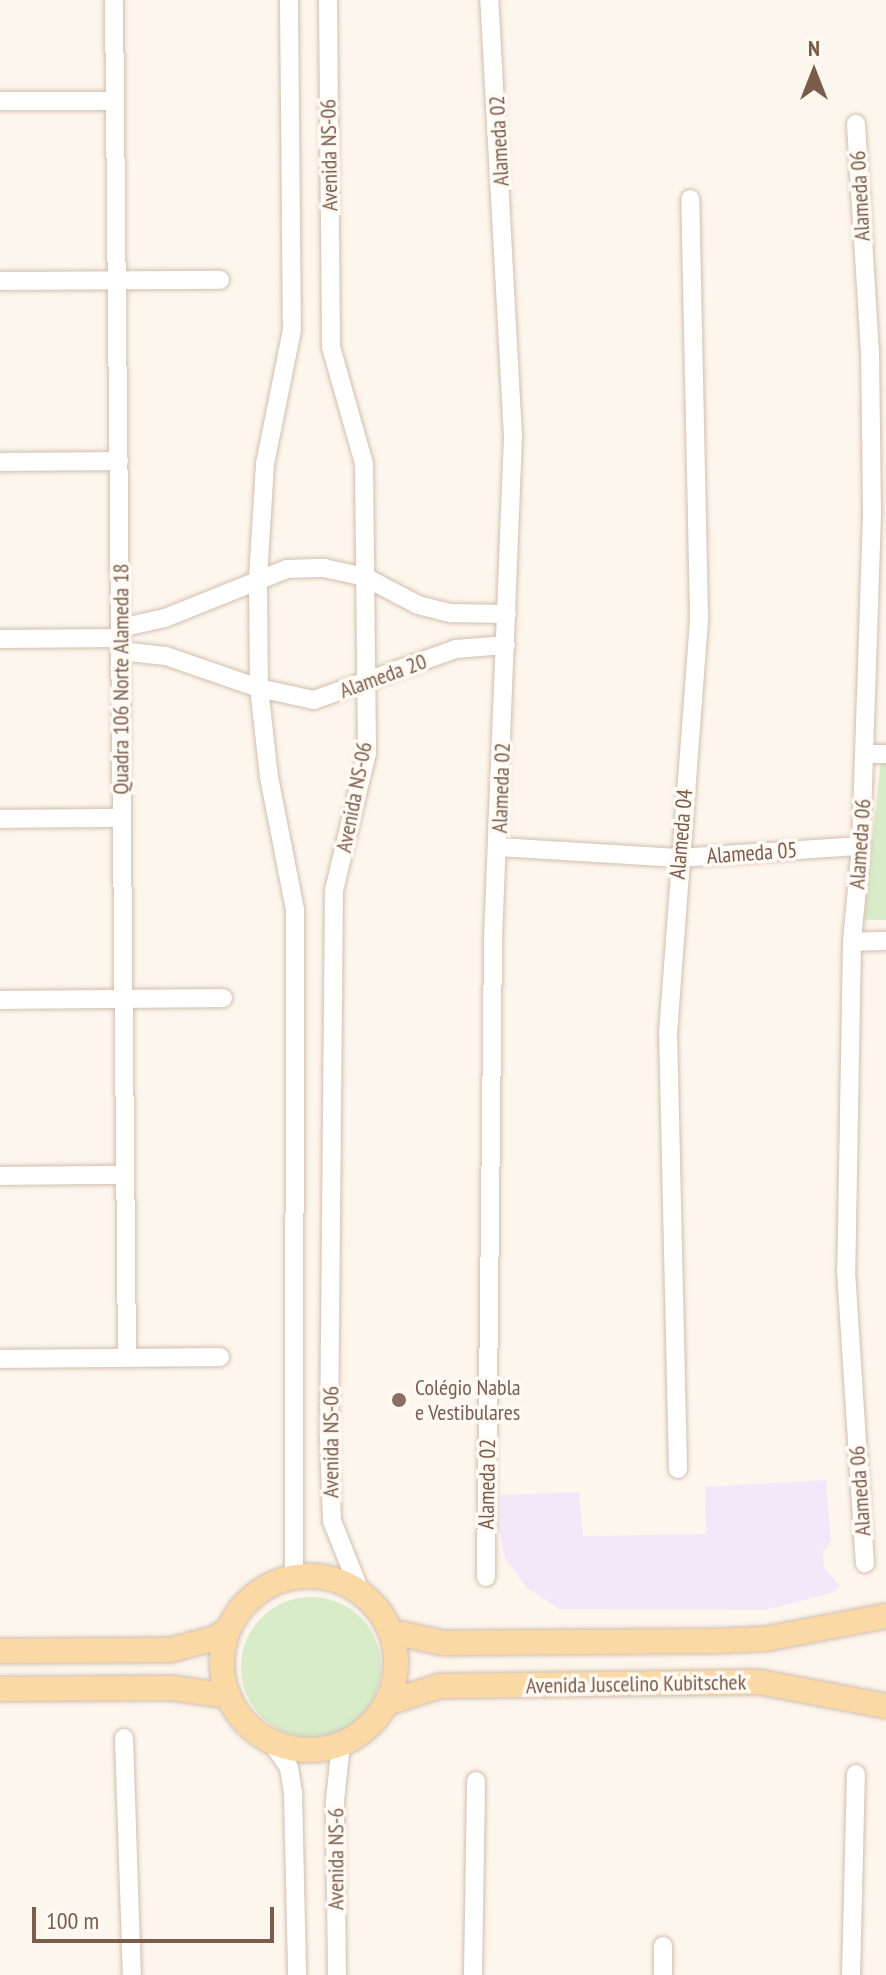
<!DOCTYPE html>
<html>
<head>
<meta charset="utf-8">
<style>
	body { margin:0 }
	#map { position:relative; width:886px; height:1975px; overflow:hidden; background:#fdf6ec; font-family:"PT Sans Narrow",sans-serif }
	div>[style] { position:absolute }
	.education>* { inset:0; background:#f3e8fa }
	.green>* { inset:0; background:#d8ecc9 }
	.round { border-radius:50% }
	.roads { filter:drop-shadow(0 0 2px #d1beb0) drop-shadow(0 0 2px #d1beb0) }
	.minor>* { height:18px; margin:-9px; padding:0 9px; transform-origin:9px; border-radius:9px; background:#fff }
	.major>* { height:24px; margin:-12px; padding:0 12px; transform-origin:12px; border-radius:12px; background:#fbd9a5 }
	.major>.ring { margin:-12px; padding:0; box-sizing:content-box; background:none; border:24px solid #fbd9a5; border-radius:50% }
	.dots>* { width:22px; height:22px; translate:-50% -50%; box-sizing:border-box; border:4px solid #fffaf3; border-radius:50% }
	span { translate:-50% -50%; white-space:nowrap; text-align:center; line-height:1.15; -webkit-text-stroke:7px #fffaf3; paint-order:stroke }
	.street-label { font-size:22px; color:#7a5c4d }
	.education-label { font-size:22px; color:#785e54 }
	.left { translate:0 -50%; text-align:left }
	.north { position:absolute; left:774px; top:32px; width:80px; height:80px; -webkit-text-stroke:6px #fffaf3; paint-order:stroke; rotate:0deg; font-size:22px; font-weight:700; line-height:32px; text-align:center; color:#7a5c4d }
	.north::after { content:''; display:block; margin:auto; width:28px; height:36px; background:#7a5c4d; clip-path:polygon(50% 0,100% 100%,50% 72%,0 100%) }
	.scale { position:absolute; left:32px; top:1907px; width:242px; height:36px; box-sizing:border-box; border:4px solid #7a5c4d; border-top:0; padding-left:10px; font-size:24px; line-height:28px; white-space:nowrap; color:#7a5c4d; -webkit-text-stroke:6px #fffaf3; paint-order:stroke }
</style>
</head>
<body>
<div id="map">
	<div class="education">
		<i style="clip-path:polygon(826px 1480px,831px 1541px,823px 1552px,824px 1568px,840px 1586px,835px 1592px,766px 1610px,559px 1609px,527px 1588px,505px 1558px,499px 1532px,500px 1495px,579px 1492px,583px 1536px,706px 1534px,705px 1487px)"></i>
	</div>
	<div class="green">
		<i style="clip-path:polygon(881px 760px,886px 760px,886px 920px,864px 920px)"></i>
		<i class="round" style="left:241px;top:1597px;width:140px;height:140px"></i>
	</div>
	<div class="roads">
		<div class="minor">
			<i style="left:114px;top:0;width:1358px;rotate:89.45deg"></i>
			<i style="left:289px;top:0;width:330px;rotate:89.5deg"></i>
			<i style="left:292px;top:330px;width:137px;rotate:101.4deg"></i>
			<i style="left:265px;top:464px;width:116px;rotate:93.5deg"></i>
			<i style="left:258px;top:580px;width:108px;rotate:89.5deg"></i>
			<i style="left:259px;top:688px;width:90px;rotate:83.6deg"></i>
			<i style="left:269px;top:777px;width:136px;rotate:78.9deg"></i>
			<i style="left:295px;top:910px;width:667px;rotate:90.09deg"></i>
			<i style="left:328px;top:0;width:347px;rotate:89.5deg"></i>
			<i style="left:331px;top:347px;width:122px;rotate:74.2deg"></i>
			<i style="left:364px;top:464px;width:289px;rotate:89.4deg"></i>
			<i style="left:367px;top:753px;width:141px;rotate:103.5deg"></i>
			<i style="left:334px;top:890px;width:548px;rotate:90.52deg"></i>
			<i style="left:329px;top:1438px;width:83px;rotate:87.9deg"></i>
			<i style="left:332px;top:1521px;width:75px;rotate:68.2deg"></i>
			<i style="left:0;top:101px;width:115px"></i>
			<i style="left:856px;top:124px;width:226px;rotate:86.5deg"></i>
			<i style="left:870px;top:350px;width:164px;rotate:89.3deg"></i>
			<i style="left:872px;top:514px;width:332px;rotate:91.9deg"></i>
			<i style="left:861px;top:846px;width:96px;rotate:95.4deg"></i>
			<i style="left:852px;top:942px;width:329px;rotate:91deg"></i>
			<i style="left:846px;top:1271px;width:293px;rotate:86.3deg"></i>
			<i style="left:0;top:281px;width:220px;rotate:-0.3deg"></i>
			<i style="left:0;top:462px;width:119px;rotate:-0.5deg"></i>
			<i style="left:120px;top:628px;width:46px;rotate:-12.5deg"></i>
			<i style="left:165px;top:618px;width:131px;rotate:-21.9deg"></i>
			<i style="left:287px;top:569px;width:37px;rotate:-2deg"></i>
			<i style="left:324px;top:568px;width:42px;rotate:12.4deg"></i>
			<i style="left:365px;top:577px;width:60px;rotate:27.8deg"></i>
			<i style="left:418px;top:605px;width:34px;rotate:14deg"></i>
			<i style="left:451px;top:613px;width:56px;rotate:1deg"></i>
			<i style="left:0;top:639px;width:120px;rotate:-0.5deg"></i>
			<i style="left:120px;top:651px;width:46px;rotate:6.2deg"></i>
			<i style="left:166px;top:656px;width:98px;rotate:19deg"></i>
			<i style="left:259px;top:688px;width:56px;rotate:12.3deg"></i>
			<i style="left:314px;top:700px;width:151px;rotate:-19.8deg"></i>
			<i style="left:456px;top:649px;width:50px;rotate:-4.6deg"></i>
			<i style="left:866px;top:754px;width:20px"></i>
			<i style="left:0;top:819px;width:122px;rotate:-0.5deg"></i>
			<i style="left:499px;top:847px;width:179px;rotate:3.5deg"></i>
			<i style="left:678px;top:858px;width:183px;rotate:-3.8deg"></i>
			<i style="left:852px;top:942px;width:34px;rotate:-2deg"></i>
			<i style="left:0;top:1000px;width:223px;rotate:-0.5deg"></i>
			<i style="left:0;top:1176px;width:125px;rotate:-0.5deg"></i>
			<i style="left:0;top:1359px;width:220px;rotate:-0.5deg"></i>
			<i style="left:678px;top:1469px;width:436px;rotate:-91.3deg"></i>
			<i style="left:668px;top:1033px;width:418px;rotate:-85.7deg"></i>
			<i style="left:699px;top:616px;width:417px;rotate:-91.2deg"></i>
			<i style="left:486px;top:1577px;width:638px;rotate:-89.37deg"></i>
			<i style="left:493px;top:939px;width:502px;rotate:-87.72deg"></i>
			<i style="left:513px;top:437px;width:438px;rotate:-93.1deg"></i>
			<i style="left:124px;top:1738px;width:237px;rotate:88.1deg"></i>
			<i style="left:271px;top:1741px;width:32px;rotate:56deg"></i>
			<i style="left:289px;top:1768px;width:25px;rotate:81deg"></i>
			<i style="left:293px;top:1793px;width:182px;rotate:88.7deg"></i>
			<i style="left:663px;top:1946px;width:29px;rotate:90deg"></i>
			<i style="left:337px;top:1975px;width:174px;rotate:-90.7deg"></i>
			<i style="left:335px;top:1801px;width:57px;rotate:-84deg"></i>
			<i style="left:473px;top:1975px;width:194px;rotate:-89.1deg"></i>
			<i style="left:851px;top:1975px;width:201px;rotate:-88.6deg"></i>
		</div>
		<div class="major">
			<i class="ring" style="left:222px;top:1576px;width:150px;height:150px"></i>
			<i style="left:392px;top:1632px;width:53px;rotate:11.9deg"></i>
			<i style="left:444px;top:1643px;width:272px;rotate:-0.4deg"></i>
			<i style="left:716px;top:1641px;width:49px;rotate:-2.3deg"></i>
			<i style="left:765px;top:1639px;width:123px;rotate:-10.8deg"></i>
			<i style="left:0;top:1651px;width:170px;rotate:-0.3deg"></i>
			<i style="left:170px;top:1650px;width:48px;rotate:-14.6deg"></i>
			<i style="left:216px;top:1638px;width:15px;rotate:-37deg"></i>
			<i style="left:0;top:1689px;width:172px;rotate:-0.3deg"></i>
			<i style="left:172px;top:1688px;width:57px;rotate:8.1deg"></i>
			<i style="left:387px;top:1703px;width:56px;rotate:-17.8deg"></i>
			<i style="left:440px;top:1686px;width:319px;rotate:-0.7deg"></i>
			<i style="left:759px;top:1682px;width:129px;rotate:10.7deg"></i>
		</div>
	</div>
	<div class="dots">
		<i style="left:399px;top:1400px;background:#8d6e63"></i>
	</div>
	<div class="street-label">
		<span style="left:499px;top:141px;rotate:-93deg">Alameda 02</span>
		<span style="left:329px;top:155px;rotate:-91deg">Avenida NS-06</span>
		<span style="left:860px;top:196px;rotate:-93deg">Alameda 06</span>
		<span style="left:383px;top:676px;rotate:-20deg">Alameda 20</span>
		<span style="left:121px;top:679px;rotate:-90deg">Quadra 106 Norte Alameda 18</span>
		<span style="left:501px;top:788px;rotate:-88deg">Alameda 02</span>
		<span style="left:354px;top:797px;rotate:-79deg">Avenida NS-06</span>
		<span style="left:681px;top:834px;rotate:-85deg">Alameda 04</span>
		<span style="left:860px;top:844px;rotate:-86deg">Alameda 06</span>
		<span style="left:752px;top:853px;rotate:-4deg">Alameda 05</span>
		<span style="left:331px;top:1442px;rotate:-90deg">Avenida NS-06</span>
		<span style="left:487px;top:1484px;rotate:-89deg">Alameda 02</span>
		<span style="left:860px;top:1491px;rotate:-94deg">Alameda 06</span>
		<span style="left:636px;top:1684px;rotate:-1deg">Avenida Juscelino Kubitschek</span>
		<span style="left:336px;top:1859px;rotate:-90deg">Avenida NS-6</span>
	</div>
	<div class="education-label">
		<span class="left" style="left:415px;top:1400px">Colégio Nabla<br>e Vestibulares</span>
	</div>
	<div class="north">N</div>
	<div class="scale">100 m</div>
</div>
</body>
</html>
